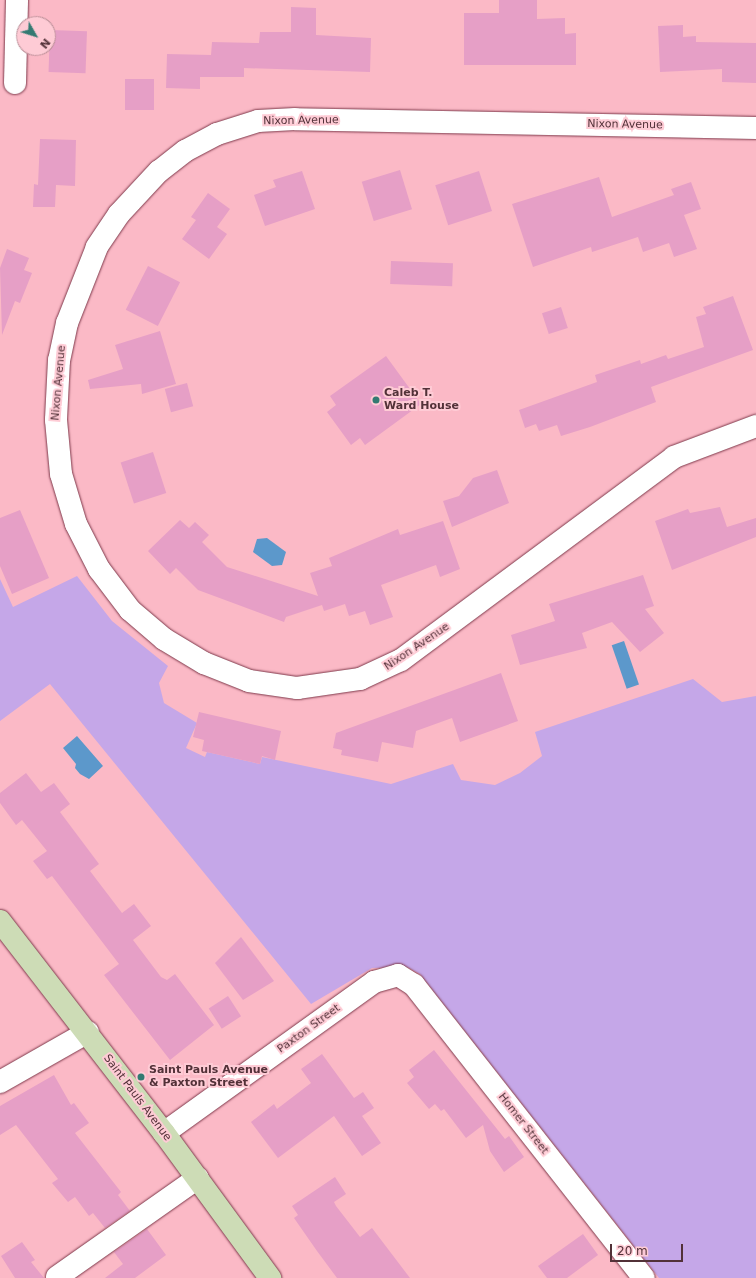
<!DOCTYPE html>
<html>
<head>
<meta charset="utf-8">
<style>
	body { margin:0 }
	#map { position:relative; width:756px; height:1278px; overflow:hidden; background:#fbb9c6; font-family:"DejaVu Sans",sans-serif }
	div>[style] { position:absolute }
	.green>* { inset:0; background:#c5a7e8 }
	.water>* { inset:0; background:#5c98cb; transform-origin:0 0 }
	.building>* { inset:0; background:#e69fc6; transform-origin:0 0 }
	.roads { filter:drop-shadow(0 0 1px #7e394b) drop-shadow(0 0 1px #7e394b) }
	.minor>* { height:22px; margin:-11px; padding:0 11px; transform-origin:11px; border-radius:11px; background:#fff }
	.major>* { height:22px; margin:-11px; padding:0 11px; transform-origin:11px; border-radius:11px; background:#cddcb6 }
	.dots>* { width:11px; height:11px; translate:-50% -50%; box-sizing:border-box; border:2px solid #fecbd5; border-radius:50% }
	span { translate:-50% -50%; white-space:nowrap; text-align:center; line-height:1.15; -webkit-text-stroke:4px #fecbd5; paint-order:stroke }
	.street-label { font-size:11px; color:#523138 }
	.poi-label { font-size:11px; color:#523138; font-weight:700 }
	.left { translate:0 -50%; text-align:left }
	.north { position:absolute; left:16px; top:16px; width:40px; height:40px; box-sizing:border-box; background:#fecbd5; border:1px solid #b98d96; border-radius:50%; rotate:129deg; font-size:11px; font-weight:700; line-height:16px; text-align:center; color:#523138 }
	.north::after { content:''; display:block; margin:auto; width:14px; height:18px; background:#337a72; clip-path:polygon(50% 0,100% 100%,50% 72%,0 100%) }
	.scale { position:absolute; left:610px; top:1244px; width:73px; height:18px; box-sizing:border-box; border:2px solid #523138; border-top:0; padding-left:5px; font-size:12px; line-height:14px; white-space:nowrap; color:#523138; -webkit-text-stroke:3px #fecbd5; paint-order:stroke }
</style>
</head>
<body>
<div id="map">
	<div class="green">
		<i style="clip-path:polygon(77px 576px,112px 621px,168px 666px,159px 683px,164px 703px,197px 723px,186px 748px,205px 757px,207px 752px,260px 764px,262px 757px,391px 784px,453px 764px,461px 780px,495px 785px,520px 773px,542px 756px,535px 732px,693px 679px,722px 702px,756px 696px,756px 1278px,659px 1278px,420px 974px,407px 967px,372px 968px,311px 1004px,50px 684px,0 721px,0 579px,13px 607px)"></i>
	</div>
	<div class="water">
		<i style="clip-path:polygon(267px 538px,286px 552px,282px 565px,272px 566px,253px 552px,257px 539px)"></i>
		<i style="left:624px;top:641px;width:46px;height:13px;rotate:71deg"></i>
		<i style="clip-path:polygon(77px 736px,103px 766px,89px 779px,80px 774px,75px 768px,76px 764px,63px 748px)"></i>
	</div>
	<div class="building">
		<i style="clip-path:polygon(499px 0,537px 0,537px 19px,565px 18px,565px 34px,576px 33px,576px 65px,464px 65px,464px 13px,499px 13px)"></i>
		<i style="clip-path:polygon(291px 7px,316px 8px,316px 35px,371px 38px,370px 72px,244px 68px,244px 77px,200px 77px,200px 89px,166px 88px,167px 54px,211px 55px,212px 42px,259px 43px,260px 32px,291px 32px)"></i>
		<i style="clip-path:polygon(683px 25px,683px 37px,696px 36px,696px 42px,756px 43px,756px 83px,722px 82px,722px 69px,660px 72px,658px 26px)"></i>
		<i style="left:50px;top:30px;width:37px;height:42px;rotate:2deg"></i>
		<i style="left:125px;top:79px;width:29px;height:31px"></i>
		<i style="clip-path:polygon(40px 139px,76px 140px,75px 186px,56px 185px,55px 207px,33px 207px,34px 184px,38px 185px)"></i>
		<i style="left:400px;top:170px;width:41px;height:40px;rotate:73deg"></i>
		<i style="clip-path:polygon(302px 171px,315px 209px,265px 226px,254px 195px,276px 187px,273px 180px)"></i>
		<i style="left:479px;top:171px;width:42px;height:46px;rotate:72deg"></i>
		<i style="clip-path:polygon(599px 177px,612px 217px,674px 195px,671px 189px,691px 182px,701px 209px,684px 215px,697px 249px,674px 257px,669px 243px,643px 252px,638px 237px,592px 252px,591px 247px,533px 267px,512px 204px)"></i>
		<i style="clip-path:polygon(208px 193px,230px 209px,217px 227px,227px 234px,209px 259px,182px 239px,196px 220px,191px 217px)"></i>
		<i style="clip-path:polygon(7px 249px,29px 258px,24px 270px,32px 273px,20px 303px,15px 301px,2px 335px,0 268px)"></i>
		<i style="left:391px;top:261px;width:62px;height:23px;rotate:2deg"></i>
		<i style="left:148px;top:266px;width:36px;height:49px;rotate:27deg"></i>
		<i style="clip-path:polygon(733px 296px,753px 350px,651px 387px,656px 402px,590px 427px,561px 436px,557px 425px,539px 431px,536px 424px,525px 428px,519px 410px,597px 382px,595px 375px,640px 360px,641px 364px,666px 355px,668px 359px,704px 347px,696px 317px,706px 314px,703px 307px)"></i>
		<i style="left:561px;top:307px;width:22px;height:20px;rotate:72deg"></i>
		<i style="clip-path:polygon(160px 331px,176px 384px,142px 394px,141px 384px,90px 389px,88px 380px,123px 369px,115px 345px)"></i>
		<i style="clip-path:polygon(386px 356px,421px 404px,365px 445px,360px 438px,351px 445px,327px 412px,336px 405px,330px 396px)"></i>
		<i style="left:187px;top:383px;width:24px;height:23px;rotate:75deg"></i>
		<i style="left:153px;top:452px;width:43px;height:34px;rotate:72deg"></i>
		<i style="clip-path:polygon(497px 470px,509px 503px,452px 527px,443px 501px,459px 496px,473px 478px)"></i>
		<i style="clip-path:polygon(720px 507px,727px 527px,756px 518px,756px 537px,672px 570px,655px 521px,688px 509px,690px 513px)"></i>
		<i style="clip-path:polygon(20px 510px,49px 578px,12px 594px,0 566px,0 518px)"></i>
		<i style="clip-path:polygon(180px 520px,189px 528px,195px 522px,209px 535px,202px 542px,227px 567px,318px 596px,310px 573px,332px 566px,329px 558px,398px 529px,400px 535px,443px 521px,460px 569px,440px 577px,436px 565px,381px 585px,393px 617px,370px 625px,365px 611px,349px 616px,345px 604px,324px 611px,322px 605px,286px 617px,284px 622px,198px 590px,176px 568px,170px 574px,148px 551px)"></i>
		<i style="clip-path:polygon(643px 575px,654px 606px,645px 609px,664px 633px,640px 652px,612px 622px,582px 633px,587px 648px,520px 665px,511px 635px,555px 621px,549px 604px)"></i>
		<i style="clip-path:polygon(501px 673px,518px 721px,460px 742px,452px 718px,416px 731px,413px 748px,382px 742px,378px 762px,341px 755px,342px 750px,333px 748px,336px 733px)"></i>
		<i style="clip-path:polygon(199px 712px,281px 731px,275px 760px,262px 756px,260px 764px,202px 751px,204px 740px,193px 737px)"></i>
		<i style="clip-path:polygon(26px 773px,41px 792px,54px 783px,70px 804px,60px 812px,99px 864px,90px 871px,122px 913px,134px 904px,151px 926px,133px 940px,161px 977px,167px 980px,175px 974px,214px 1025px,170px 1060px,104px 975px,119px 964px,52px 876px,47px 879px,33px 861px,47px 851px,22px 820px,16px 825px,0 803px,0 793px)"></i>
		<i style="clip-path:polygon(241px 937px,274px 981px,243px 1000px,215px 963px)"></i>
		<i style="left:228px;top:996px;width:24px;height:23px;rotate:57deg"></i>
		<i style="clip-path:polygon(434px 1050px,505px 1139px,509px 1136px,524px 1157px,504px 1172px,490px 1151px,483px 1125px,466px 1138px,444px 1109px,441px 1111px,435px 1104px,429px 1109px,407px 1083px,414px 1077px,409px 1070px)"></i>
		<i style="clip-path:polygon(322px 1054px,354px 1098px,363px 1092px,374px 1108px,362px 1116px,381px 1143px,362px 1156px,334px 1116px,278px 1158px,251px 1122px,274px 1104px,277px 1109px,311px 1083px,301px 1069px)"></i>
		<i style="clip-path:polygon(54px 1075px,71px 1105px,74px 1103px,89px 1123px,75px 1133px,121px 1192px,118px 1195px,130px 1211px,105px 1228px,93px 1213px,89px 1216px,75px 1197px,68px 1202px,52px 1183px,58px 1179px,16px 1125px,0 1135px,0 1106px)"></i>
		<i style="clip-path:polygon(335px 1177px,346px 1194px,334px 1202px,336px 1206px,360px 1237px,372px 1228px,410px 1278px,337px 1278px,317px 1251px,294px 1218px,298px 1215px,292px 1206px)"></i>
		<i style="clip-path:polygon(147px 1229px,166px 1255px,135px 1278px,105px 1278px,123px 1264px,114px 1252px)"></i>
		<i style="clip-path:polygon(583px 1234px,598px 1255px,567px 1278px,547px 1278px,538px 1266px)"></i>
		<i style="clip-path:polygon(22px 1242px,35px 1260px,31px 1262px,44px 1278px,15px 1278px,1px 1256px)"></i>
	</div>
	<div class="roads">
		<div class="minor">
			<i style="left:15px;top:83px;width:83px;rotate:-88.6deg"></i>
			<i style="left:756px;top:128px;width:461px;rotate:-178.9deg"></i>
			<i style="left:295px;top:119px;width:37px;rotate:177deg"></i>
			<i style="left:258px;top:121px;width:43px;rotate:162.4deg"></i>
			<i style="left:217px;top:134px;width:36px;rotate:152deg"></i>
			<i style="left:185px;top:151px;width:33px;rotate:142deg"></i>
			<i style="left:159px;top:171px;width:59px;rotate:132.9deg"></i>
			<i style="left:119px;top:214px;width:40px;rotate:124deg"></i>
			<i style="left:97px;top:247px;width:82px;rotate:111.5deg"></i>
			<i style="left:67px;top:323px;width:38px;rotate:102deg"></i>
			<i style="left:59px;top:360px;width:60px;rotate:92.9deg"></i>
			<i style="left:56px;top:420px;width:54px;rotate:84.7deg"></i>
			<i style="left:61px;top:474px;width:52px;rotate:73.3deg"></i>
			<i style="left:76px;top:524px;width:51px;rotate:62.9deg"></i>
			<i style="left:99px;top:569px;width:51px;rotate:52.9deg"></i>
			<i style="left:130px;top:610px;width:45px;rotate:40.5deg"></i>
			<i style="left:164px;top:639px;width:47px;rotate:31deg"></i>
			<i style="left:204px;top:663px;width:48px;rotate:21.8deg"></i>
			<i style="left:249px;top:681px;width:49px;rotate:8.3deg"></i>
			<i style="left:297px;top:688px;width:64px;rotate:-8.1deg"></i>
			<i style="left:360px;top:679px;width:45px;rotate:-24.9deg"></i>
			<i style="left:401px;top:660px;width:340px;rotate:-36.6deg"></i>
			<i style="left:674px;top:457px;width:88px;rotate:-20.7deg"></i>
			<i style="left:0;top:1082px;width:101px;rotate:-29.6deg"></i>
			<i style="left:164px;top:1133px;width:259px;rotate:-35.7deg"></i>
			<i style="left:374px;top:982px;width:25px;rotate:-16deg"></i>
			<i style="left:398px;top:975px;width:19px;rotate:32deg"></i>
			<i style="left:414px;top:985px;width:372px;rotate:51.9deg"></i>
			<i style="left:57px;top:1277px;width:172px;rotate:-35.1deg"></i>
		</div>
		<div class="major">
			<i style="left:0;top:921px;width:268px;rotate:52.3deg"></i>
			<i style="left:164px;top:1133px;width:180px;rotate:53.8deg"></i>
		</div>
	</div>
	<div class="dots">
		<i style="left:376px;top:400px;background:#337a72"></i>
		<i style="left:141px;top:1077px;background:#337a72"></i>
	</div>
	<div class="street-label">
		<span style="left:301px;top:121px;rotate:-1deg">Nixon Avenue</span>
		<span style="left:625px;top:125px;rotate:1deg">Nixon Avenue</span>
		<span style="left:59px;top:383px;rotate:-85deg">Nixon Avenue</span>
		<span style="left:417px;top:647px;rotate:-34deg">Nixon Avenue</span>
		<span style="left:309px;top:1029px;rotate:-36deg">Paxton Street</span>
		<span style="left:137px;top:1098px;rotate:53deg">Saint Pauls Avenue</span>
		<span style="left:523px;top:1124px;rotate:52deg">Homer Street</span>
	</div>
	<div class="poi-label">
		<span class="left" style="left:384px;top:400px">Caleb T.<br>Ward House</span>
		<span class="left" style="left:149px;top:1077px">Saint Pauls Avenue<br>&amp; Paxton Street</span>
	</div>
	<div class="north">N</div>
	<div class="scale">20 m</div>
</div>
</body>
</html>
